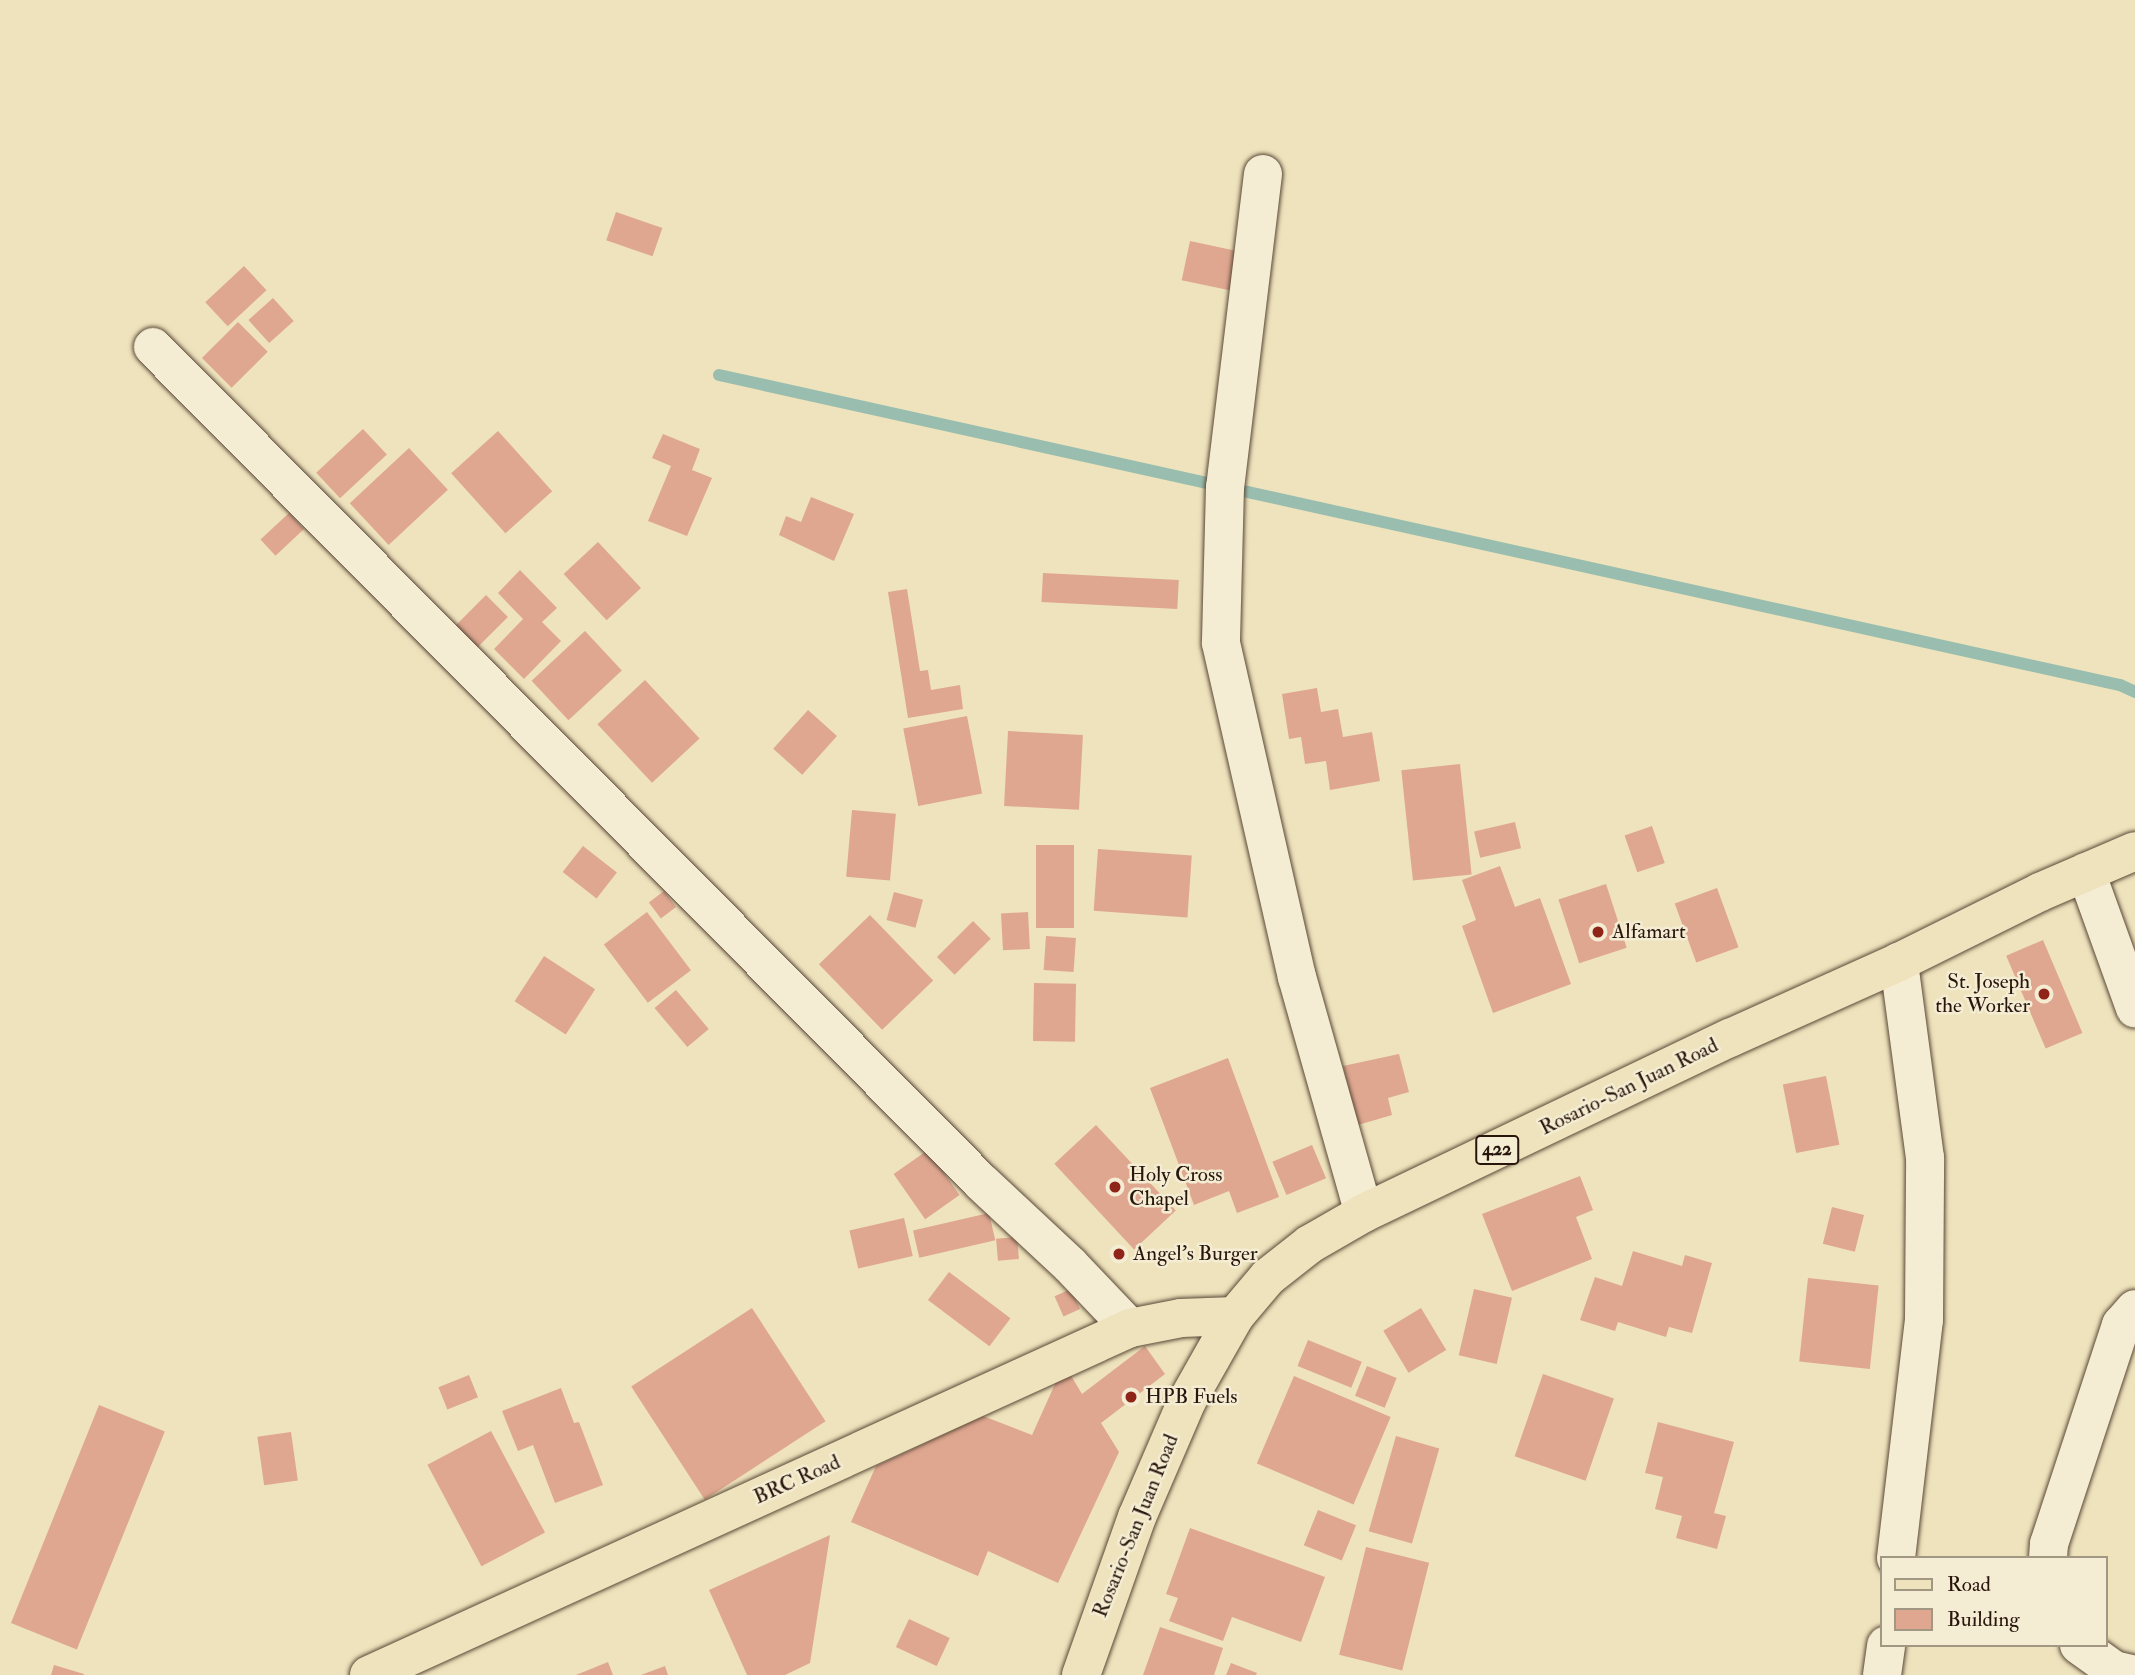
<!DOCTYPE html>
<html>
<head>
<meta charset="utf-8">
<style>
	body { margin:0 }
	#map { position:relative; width:2135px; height:1675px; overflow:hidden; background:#eee3bc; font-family:"IM FELL Double Pica",serif }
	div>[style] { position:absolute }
	.stream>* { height:12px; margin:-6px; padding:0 6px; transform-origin:6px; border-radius:6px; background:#99beaf }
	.building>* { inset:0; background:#dfa790; transform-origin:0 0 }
	.roads { filter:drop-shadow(0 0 2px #5a4838) drop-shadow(0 0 2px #5a4838) }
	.minor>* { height:38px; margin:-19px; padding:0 19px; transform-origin:19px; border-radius:19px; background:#f4edd3 }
	.major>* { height:38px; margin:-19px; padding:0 19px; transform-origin:19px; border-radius:19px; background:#eee3bc }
	.dots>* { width:19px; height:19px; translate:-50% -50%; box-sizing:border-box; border:4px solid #f4edd3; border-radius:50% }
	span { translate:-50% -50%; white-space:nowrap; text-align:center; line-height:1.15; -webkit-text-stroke:5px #f4edd3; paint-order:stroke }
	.shield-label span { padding:2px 5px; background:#f4edd3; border:2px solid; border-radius:5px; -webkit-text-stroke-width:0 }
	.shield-label { font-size:19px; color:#28150c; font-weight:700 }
	.poi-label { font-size:21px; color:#28150c }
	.left { translate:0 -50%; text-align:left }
	.right { translate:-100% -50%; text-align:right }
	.street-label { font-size:21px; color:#28150c }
	.legend { position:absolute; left:1880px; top:1556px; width:228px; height:91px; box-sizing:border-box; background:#f4edd3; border:2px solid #a29783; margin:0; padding:9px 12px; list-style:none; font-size:21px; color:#28150c }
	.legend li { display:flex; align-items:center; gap:14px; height:35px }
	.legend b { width:35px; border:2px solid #a29783 }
</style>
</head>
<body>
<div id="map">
	<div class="stream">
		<i style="left:719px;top:375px;width:1435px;rotate:12.48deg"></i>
		<i style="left:2120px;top:685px;width:17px;rotate:25deg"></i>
	</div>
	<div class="building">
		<i style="left:616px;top:212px;width:49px;height:30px;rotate:19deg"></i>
		<i style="left:1190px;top:241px;width:55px;height:40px;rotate:12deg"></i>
		<i style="left:244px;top:266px;width:33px;height:53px;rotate:47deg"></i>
		<i style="left:273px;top:298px;width:31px;height:33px;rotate:48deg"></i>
		<i style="left:238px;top:322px;width:42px;height:51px;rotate:45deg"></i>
		<i style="left:363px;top:429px;width:35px;height:64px;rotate:47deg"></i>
		<i style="left:498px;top:431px;width:81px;height:63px;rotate:48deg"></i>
		<i style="clip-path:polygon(663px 434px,700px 449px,692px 470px,712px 478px,687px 536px,648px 521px,671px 466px,652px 458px)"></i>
		<i style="left:409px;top:448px;width:57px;height:81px;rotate:47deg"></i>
		<i style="clip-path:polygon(811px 497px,854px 514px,834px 561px,779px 535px,786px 516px,801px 522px)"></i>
		<i style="left:289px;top:513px;width:22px;height:39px;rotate:47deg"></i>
		<i style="left:598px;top:542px;width:63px;height:47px;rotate:47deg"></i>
		<i style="clip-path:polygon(520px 570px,557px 608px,542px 622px,561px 641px,524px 679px,494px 649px,523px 619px,498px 593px)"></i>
		<i style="left:1043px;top:573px;width:136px;height:29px;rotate:3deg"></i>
		<i style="clip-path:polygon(907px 589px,920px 671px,928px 670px,931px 690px,960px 685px,963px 709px,908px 718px,888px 592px)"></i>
		<i style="left:486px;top:595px;width:31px;height:49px;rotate:45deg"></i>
		<i style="left:585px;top:631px;width:54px;height:73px;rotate:47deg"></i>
		<i style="left:645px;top:680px;width:80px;height:65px;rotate:47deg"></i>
		<i style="clip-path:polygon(1317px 688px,1321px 712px,1338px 709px,1343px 737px,1372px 732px,1380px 781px,1330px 790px,1326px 761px,1305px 764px,1301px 737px,1289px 739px,1282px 694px)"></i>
		<i style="left:808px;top:710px;width:39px;height:52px;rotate:42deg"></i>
		<i style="left:967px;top:716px;width:79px;height:65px;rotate:79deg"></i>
		<i style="left:1008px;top:731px;width:75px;height:75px;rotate:3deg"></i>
		<i style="left:1460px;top:764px;width:111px;height:59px;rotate:84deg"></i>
		<i style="left:852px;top:810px;width:44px;height:67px;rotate:5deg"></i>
		<i style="left:1515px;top:822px;width:27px;height:42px;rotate:77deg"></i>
		<i style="left:1652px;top:826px;width:39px;height:29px;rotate:71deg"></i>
		<i style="left:1036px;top:845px;width:38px;height:83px"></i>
		<i style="left:583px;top:846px;width:43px;height:33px;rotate:38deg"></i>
		<i style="left:1098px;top:849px;width:94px;height:62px;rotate:4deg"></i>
		<i style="clip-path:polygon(1500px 866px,1515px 907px,1540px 898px,1571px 984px,1493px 1013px,1462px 926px,1476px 920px,1462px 880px)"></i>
		<i style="left:1606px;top:884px;width:67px;height:50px;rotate:72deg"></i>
		<i style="left:1717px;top:888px;width:63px;height:45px;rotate:70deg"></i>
		<i style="left:664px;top:891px;width:20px;height:19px;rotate:53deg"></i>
		<i style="left:894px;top:892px;width:30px;height:29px;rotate:15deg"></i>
		<i style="left:647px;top:912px;width:73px;height:54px;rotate:53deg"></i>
		<i style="left:1028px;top:912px;width:37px;height:27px;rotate:87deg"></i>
		<i style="left:870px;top:915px;width:91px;height:71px;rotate:46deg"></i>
		<i style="left:973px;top:921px;width:25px;height:51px;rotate:45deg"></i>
		<i style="left:1046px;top:936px;width:30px;height:34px;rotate:4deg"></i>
		<i style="left:2043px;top:940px;width:101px;height:40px;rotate:67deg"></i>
		<i style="left:544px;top:956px;width:61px;height:54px;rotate:33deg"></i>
		<i style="left:1034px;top:983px;width:42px;height:58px;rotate:1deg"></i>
		<i style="left:676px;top:990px;width:51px;height:28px;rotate:50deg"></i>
		<i style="clip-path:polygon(1399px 1054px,1409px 1092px,1388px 1098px,1392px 1115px,1358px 1125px,1343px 1066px)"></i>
		<i style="clip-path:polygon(1228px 1058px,1279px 1197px,1237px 1213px,1229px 1191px,1194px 1205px,1150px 1088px)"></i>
		<i style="left:1826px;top:1076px;width:70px;height:44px;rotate:79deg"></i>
		<i style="left:1096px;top:1125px;width:117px;height:57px;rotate:47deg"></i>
		<i style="left:1312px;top:1145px;width:36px;height:43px;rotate:67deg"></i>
		<i style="left:928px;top:1150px;width:55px;height:42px;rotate:55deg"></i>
		<i style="clip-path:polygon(1580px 1176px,1593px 1210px,1576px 1217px,1592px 1259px,1512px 1291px,1482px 1214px)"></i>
		<i style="left:1832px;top:1207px;width:33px;height:38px;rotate:14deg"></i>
		<i style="left:989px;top:1213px;width:28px;height:78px;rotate:77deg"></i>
		<i style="left:904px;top:1218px;width:39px;height:56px;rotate:77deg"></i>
		<i style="left:1017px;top:1237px;width:22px;height:21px;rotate:85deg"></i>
		<i style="clip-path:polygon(1633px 1251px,1682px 1266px,1685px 1255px,1712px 1263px,1692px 1333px,1669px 1327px,1666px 1337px,1618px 1322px,1615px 1331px,1580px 1320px,1595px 1277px,1622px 1286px)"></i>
		<i style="left:949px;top:1272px;width:77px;height:35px;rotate:37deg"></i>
		<i style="left:1808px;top:1278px;width:71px;height:84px;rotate:6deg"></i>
		<i style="left:1071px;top:1289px;width:22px;height:18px;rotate:66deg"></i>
		<i style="left:1474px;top:1289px;width:39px;height:68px;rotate:13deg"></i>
		<i style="left:752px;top:1308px;width:135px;height:144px;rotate:57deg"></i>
		<i style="left:1421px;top:1308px;width:49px;height:44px;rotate:59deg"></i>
		<i style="left:1308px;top:1340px;width:58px;height:28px;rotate:22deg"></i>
		<i style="clip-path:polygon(1145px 1346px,1165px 1374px,1101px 1423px,1119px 1452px,1058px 1583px,988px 1551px,978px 1576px,851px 1522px,876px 1466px,983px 1416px,1032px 1435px,1064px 1364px,1082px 1394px)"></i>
		<i style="left:1367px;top:1366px;width:32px;height:32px;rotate:22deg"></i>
		<i style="left:1543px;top:1374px;width:75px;height:87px;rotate:19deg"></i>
		<i style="left:469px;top:1375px;width:24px;height:33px;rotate:68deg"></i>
		<i style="left:1294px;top:1376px;width:105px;height:95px;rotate:23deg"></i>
		<i style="clip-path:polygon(561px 1388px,574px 1423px,579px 1422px,603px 1485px,555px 1503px,533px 1445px,518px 1451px,502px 1411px)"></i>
		<i style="left:99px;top:1405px;width:71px;height:235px;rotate:22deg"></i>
		<i style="clip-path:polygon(1658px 1422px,1734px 1442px,1714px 1513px,1726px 1516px,1717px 1549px,1676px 1538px,1682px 1516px,1655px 1509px,1663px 1477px,1645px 1473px)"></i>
		<i style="left:491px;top:1431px;width:115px;height:72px;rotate:62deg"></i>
		<i style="left:291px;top:1432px;width:49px;height:34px;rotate:82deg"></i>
		<i style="left:1396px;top:1436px;width:45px;height:99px;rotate:16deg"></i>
		<i style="left:1318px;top:1510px;width:41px;height:38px;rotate:22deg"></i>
		<i style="clip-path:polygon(1190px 1528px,1325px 1577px,1301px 1642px,1232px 1617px,1223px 1641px,1169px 1621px,1178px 1598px,1166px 1594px)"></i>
		<i style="clip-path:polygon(830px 1535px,810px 1663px,785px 1675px,747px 1675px,709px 1590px)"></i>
		<i style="left:1366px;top:1547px;width:65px;height:111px;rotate:14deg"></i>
		<i style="left:909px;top:1619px;width:45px;height:31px;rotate:25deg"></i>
		<i style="clip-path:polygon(1160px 1627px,1223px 1648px,1214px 1675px,1143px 1675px)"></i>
		<i style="clip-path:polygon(608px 1662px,613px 1675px,576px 1675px)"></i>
		<i style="clip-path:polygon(1231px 1663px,1257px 1673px,1256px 1675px,1226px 1675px)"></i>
		<i style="clip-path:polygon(54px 1665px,84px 1674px,84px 1675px,51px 1675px)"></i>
		<i style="clip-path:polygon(665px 1666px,668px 1675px,641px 1675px)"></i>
	</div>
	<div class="roads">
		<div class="minor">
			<i style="left:1263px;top:174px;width:315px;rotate:96.9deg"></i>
			<i style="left:1225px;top:487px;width:156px;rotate:91.5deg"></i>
			<i style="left:1221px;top:643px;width:343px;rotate:77.2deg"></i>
			<i style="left:1297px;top:977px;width:245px;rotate:74.2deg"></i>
			<i style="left:153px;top:347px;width:1176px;rotate:45.24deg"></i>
			<i style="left:981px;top:1182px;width:122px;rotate:43deg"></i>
			<i style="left:1070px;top:1265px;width:87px;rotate:46.4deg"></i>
			<i style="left:2086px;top:872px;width:145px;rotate:70.2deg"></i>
			<i style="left:1896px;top:1558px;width:240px;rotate:-83.3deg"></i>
			<i style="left:1924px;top:1320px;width:162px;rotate:-89.6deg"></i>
			<i style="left:1925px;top:1158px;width:198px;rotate:-97.6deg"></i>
			<i style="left:2048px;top:1558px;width:14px;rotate:-86deg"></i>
			<i style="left:2049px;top:1544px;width:231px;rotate:-71.8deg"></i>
			<i style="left:2121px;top:1325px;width:21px;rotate:-49deg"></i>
			<i style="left:2079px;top:1645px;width:43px;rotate:35.5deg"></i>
			<i style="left:2114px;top:1670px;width:22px;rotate:13deg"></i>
			<i style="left:1882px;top:1675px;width:30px;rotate:-82deg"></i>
		</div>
		<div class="major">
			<i style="left:369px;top:1675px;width:836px;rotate:-24.51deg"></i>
			<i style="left:1130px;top:1328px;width:52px;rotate:-11.1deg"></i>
			<i style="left:1181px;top:1318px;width:54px;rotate:-2.1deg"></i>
			<i style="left:1081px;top:1675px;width:168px;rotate:-70.5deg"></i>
			<i style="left:1137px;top:1517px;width:126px;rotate:-66.7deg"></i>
			<i style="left:1187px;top:1401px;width:98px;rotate:-60.5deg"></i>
			<i style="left:1235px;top:1316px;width:51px;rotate:-49.8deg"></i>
			<i style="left:1268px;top:1277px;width:53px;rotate:-38.2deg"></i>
			<i style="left:1310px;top:1244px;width:62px;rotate:-29.9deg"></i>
			<i style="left:1364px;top:1213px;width:406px;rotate:-25.6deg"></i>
			<i style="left:1730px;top:1038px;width:185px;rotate:-24.2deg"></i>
			<i style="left:1899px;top:962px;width:157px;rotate:-26.4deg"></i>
			<i style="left:2040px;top:892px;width:103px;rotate:-23.3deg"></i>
		</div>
	</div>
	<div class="dots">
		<i style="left:1598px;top:932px;background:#8f2418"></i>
		<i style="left:2044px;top:994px;background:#8f2418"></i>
		<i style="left:1115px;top:1187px;background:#8f2418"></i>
		<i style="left:1119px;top:1254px;background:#8f2418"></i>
		<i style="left:1131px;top:1397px;background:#8f2418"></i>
	</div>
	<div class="shield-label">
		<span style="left:1497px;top:1150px">422</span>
	</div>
	<div class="poi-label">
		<span class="left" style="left:1612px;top:932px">Alfamart</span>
		<span class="right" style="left:2030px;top:994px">St. Joseph<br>the Worker</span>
		<span class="left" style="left:1129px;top:1187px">Holy Cross<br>Chapel</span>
		<span class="left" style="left:1133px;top:1254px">Angel's Burger</span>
		<span class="left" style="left:1145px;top:1397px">HPB Fuels</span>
	</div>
	<div class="street-label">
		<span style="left:1629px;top:1087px;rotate:-26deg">Rosario-San Juan Road</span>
		<span style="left:797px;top:1480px;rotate:-24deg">BRC Road</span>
		<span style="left:1136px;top:1526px;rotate:-68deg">Rosario-San Juan Road</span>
	</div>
	<ul class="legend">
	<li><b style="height:9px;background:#eee3bc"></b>Road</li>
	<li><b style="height:19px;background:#dfa790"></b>Building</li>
	</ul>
</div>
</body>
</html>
